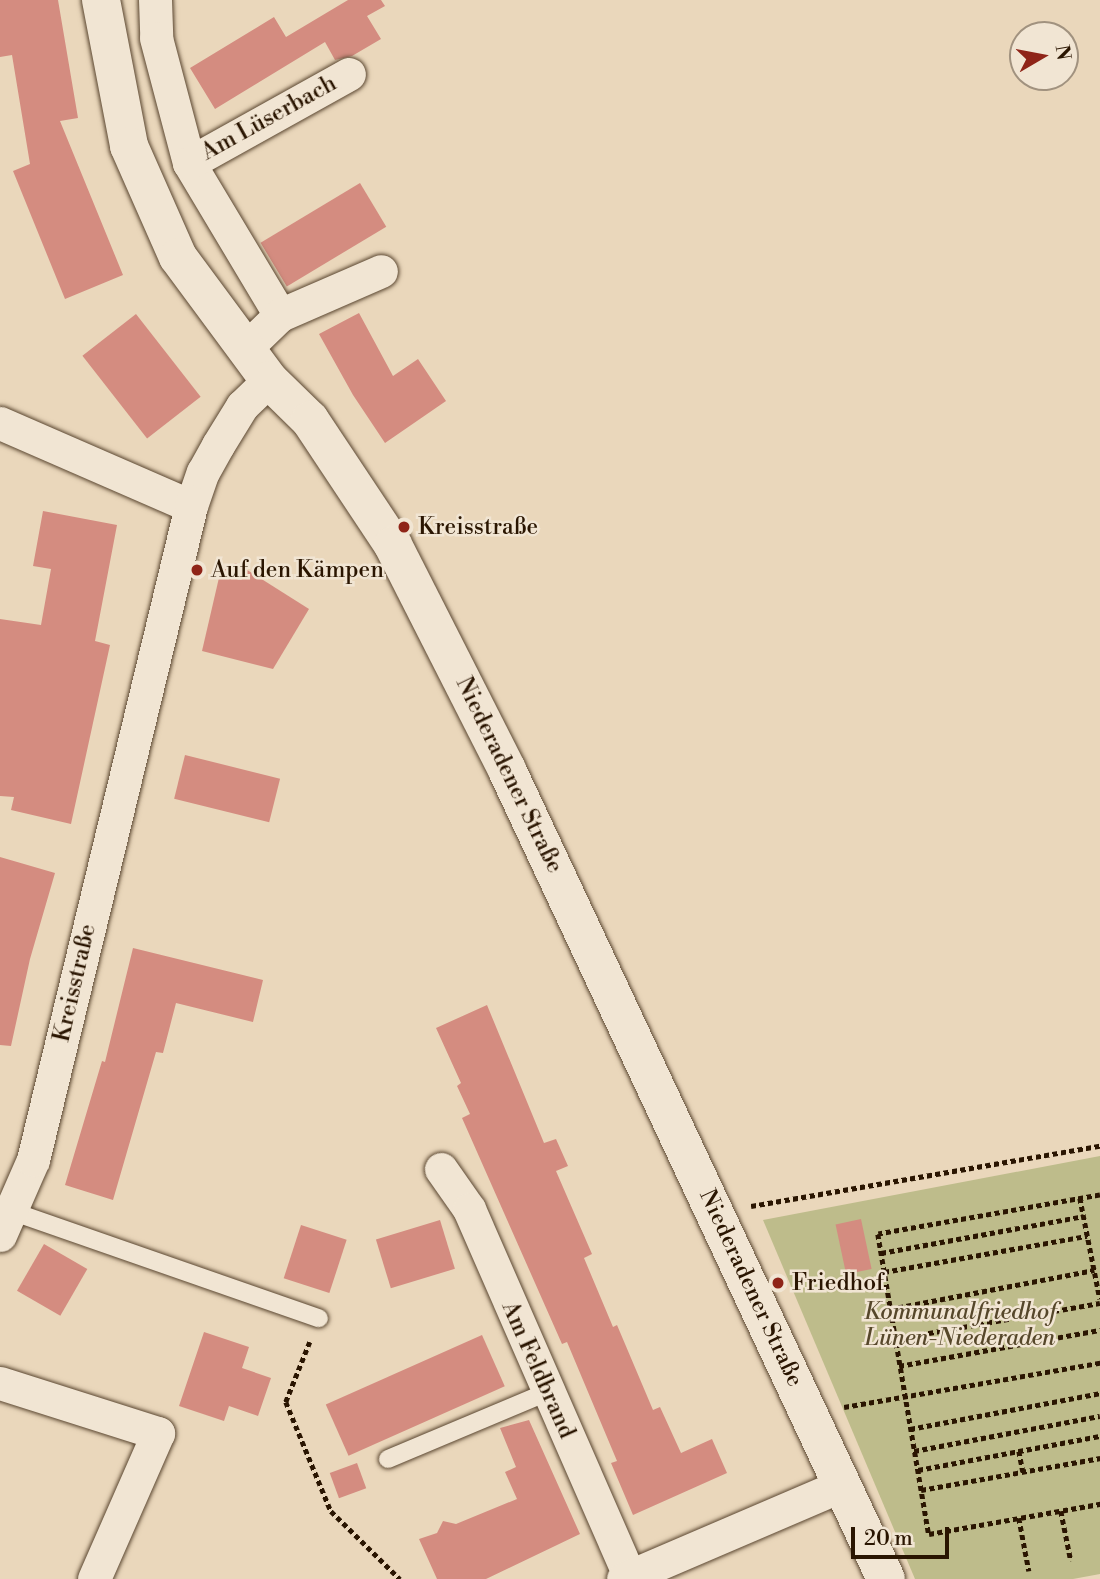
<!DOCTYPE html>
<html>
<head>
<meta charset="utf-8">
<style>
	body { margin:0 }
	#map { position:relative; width:1100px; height:1579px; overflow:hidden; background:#ead7bb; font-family:"Libre Bodoni",serif }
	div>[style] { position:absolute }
	.green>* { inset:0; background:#bebc8b }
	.building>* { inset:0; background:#d48c80; transform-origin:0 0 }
	.path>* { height:4.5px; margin-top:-2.25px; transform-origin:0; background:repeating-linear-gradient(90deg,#2a1501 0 5px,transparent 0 8.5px) }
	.roads { filter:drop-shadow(0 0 2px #5a4630) drop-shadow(0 0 2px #5a4630) }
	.lane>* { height:18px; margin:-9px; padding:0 9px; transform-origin:9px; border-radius:9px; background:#f1e5d3 }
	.street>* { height:33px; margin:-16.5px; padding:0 16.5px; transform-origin:16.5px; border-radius:16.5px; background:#f1e5d3 }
	.secondary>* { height:38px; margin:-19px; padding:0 19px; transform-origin:19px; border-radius:19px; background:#f1e5d3 }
	.dots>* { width:19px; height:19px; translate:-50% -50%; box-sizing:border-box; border:4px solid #f1e5d3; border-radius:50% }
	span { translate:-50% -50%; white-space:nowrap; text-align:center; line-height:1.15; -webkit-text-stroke:5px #f1e5d3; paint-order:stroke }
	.street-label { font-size:23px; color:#2a1501 }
	.poi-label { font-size:23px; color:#2a1501 }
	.left { translate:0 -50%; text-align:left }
	.park-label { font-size:23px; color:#56472a; font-style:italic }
	.north { position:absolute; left:1009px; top:21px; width:70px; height:70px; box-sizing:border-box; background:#f1e5d3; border:2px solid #a1927f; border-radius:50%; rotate:80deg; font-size:19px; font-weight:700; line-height:28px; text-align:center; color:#2a1501 }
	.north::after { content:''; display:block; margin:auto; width:24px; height:32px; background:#8f2418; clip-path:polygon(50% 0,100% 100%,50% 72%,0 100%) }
	.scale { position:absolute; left:851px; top:1527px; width:98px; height:32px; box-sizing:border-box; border:4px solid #2a1501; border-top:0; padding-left:9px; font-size:21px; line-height:24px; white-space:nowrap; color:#2a1501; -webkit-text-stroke:5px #f1e5d3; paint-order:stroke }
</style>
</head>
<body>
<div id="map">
	<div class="green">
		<i style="clip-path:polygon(1100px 1156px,1100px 1574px,1073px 1579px,915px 1579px,763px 1220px)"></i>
	</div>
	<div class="building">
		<i style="clip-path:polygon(0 0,58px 0,78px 118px,60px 121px,123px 275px,65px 299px,13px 171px,30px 164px,12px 55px,0 57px)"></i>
		<i style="clip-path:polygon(348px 0,381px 0,385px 6px,367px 16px,381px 39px,352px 56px,335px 60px,325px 42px,215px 109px,190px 68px,274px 17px,286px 37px)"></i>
		<i style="left:360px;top:183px;width:51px;height:116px;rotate:59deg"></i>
		<i style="clip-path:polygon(359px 313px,393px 376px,418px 359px,446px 401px,385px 443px,353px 395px,319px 334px)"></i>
		<i style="left:136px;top:314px;width:105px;height:68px;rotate:52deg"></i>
		<i style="clip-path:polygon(43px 511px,117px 525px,95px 641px,110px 645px,71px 824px,11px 810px,14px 797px,0 796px,0 619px,41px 625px,51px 569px,33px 566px)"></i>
		<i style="clip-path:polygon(236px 563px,309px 609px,273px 669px,202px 651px,221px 569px)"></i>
		<i style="left:185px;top:755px;width:98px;height:45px;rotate:14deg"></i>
		<i style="clip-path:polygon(0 857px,55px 873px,30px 959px,11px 1046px,0 1045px)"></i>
		<i style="clip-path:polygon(133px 948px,263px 980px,253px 1022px,176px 1003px,163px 1053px,156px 1052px,113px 1200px,65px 1185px,102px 1061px,105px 1062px)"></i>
		<i style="clip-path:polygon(487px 1005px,544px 1143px,556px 1139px,568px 1166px,556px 1171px,592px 1254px,584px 1258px,613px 1327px,617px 1325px,653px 1410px,660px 1407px,681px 1453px,712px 1439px,727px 1473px,633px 1515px,611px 1463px,617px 1461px,567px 1342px,562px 1344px,462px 1118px,470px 1114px,457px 1086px,461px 1083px,436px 1028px)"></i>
		<i style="left:861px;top:1219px;width:51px;height:26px;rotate:78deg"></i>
		<i style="left:440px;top:1220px;width:51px;height:67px;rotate:73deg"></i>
		<i style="left:301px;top:1225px;width:48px;height:56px;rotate:18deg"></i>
		<i style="left:44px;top:1244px;width:50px;height:54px;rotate:30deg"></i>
		<i style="clip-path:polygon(204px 1332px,249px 1347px,242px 1368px,271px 1378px,258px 1416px,229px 1406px,224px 1421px,179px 1406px)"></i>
		<i style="left:482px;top:1335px;width:56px;height:171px;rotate:66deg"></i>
		<i style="clip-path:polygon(529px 1420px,580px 1534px,486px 1579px,437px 1579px,419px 1539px,437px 1533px,443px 1521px,456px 1524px,517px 1499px,505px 1472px,516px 1467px,500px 1428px)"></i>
		<i style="left:357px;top:1463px;width:27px;height:29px;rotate:70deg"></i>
	</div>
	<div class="path">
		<i style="left:1100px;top:1195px;width:225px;rotate:170deg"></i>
		<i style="left:878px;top:1234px;width:304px;rotate:80.4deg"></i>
		<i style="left:929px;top:1534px;width:174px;rotate:-10deg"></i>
		<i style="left:1080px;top:1198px;width:103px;rotate:78.8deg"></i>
		<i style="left:751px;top:1206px;width:354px;rotate:-9.8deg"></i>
		<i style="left:881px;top:1253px;width:206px;rotate:-10.3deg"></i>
		<i style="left:884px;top:1272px;width:206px;rotate:-10.1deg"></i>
		<i style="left:890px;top:1309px;width:208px;rotate:-10.8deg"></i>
		<i style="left:895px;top:1339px;width:208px;rotate:-10deg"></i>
		<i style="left:310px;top:1342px;width:65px;rotate:111.8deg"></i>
		<i style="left:286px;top:1402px;width:118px;rotate:67.6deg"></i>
		<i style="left:331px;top:1511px;width:97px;rotate:44.6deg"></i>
		<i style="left:899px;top:1366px;width:204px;rotate:-10.2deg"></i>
		<i style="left:844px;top:1407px;width:260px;rotate:-9.8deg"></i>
		<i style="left:910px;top:1429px;width:193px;rotate:-10.7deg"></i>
		<i style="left:914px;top:1451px;width:189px;rotate:-10.7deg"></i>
		<i style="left:1019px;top:1451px;width:21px;rotate:79deg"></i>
		<i style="left:918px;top:1470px;width:185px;rotate:-10.6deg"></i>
		<i style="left:921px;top:1490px;width:182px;rotate:-10.1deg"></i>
		<i style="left:1061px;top:1511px;width:51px;rotate:78.7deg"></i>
		<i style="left:1019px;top:1518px;width:54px;rotate:79.3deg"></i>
	</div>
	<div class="roads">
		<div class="lane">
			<i style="left:11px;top:1211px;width:326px;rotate:19.2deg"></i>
			<i style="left:388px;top:1459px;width:173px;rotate:-22.8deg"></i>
		</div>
		<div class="street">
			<i style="left:155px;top:0;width:38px;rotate:88deg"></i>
			<i style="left:156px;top:38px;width:129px;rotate:75.2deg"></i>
			<i style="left:280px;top:315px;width:177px;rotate:-120.9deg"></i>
			<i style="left:189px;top:163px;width:183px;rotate:-29.1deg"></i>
			<i style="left:245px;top:349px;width:49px;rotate:-44.2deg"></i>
			<i style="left:280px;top:315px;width:110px;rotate:-23.5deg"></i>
			<i style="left:0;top:423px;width:208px;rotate:23.5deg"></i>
			<i style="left:441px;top:1169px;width:49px;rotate:55deg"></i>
			<i style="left:469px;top:1209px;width:399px;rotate:66.4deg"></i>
			<i style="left:0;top:1235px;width:82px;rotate:-66.3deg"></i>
			<i style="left:33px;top:1160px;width:673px;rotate:-76.42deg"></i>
			<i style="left:191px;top:506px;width:36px;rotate:-71deg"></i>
			<i style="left:203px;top:472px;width:31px;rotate:-61deg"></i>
			<i style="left:218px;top:445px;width:46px;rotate:-58.4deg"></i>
			<i style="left:242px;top:406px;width:37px;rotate:-44deg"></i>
			<i style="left:0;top:1383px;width:166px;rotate:17.6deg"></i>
			<i style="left:158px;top:1433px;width:159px;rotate:113.7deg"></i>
			<i style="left:623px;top:1579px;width:238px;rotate:-23.2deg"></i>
		</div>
		<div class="secondary">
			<i style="left:101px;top:0;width:149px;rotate:79.1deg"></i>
			<i style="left:129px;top:146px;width:121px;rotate:66.2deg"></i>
			<i style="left:178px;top:257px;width:153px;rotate:53.5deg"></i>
			<i style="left:269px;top:380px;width:57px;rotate:44.3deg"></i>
			<i style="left:310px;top:420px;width:150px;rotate:56.4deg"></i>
			<i style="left:393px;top:545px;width:252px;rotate:63.1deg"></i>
			<i style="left:507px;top:770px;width:893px;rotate:64.9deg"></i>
		</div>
	</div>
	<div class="dots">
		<i style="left:404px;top:527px;background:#8f2418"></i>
		<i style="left:197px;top:570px;background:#8f2418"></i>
		<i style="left:778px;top:1283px;background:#8f2418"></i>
	</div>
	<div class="street-label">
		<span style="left:269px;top:118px;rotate:-29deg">Am Lüserbach</span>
		<span style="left:509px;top:775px;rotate:64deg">Niederadener Straße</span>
		<span style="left:75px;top:983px;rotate:-77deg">Kreisstraße</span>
		<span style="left:751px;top:1288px;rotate:65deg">Niederadener Straße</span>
		<span style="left:538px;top:1370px;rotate:66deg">Am Feldbrand</span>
	</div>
	<div class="poi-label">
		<span class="left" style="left:418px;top:527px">Kreisstraße</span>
		<span class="left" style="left:211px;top:570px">Auf den Kämpen</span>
		<span class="left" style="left:792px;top:1283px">Friedhof</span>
	</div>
	<div class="park-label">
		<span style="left:960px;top:1325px">Kommunalfriedhof<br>Lünen-Niederaden</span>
	</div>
	<div class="north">N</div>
	<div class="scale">20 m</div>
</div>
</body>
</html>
